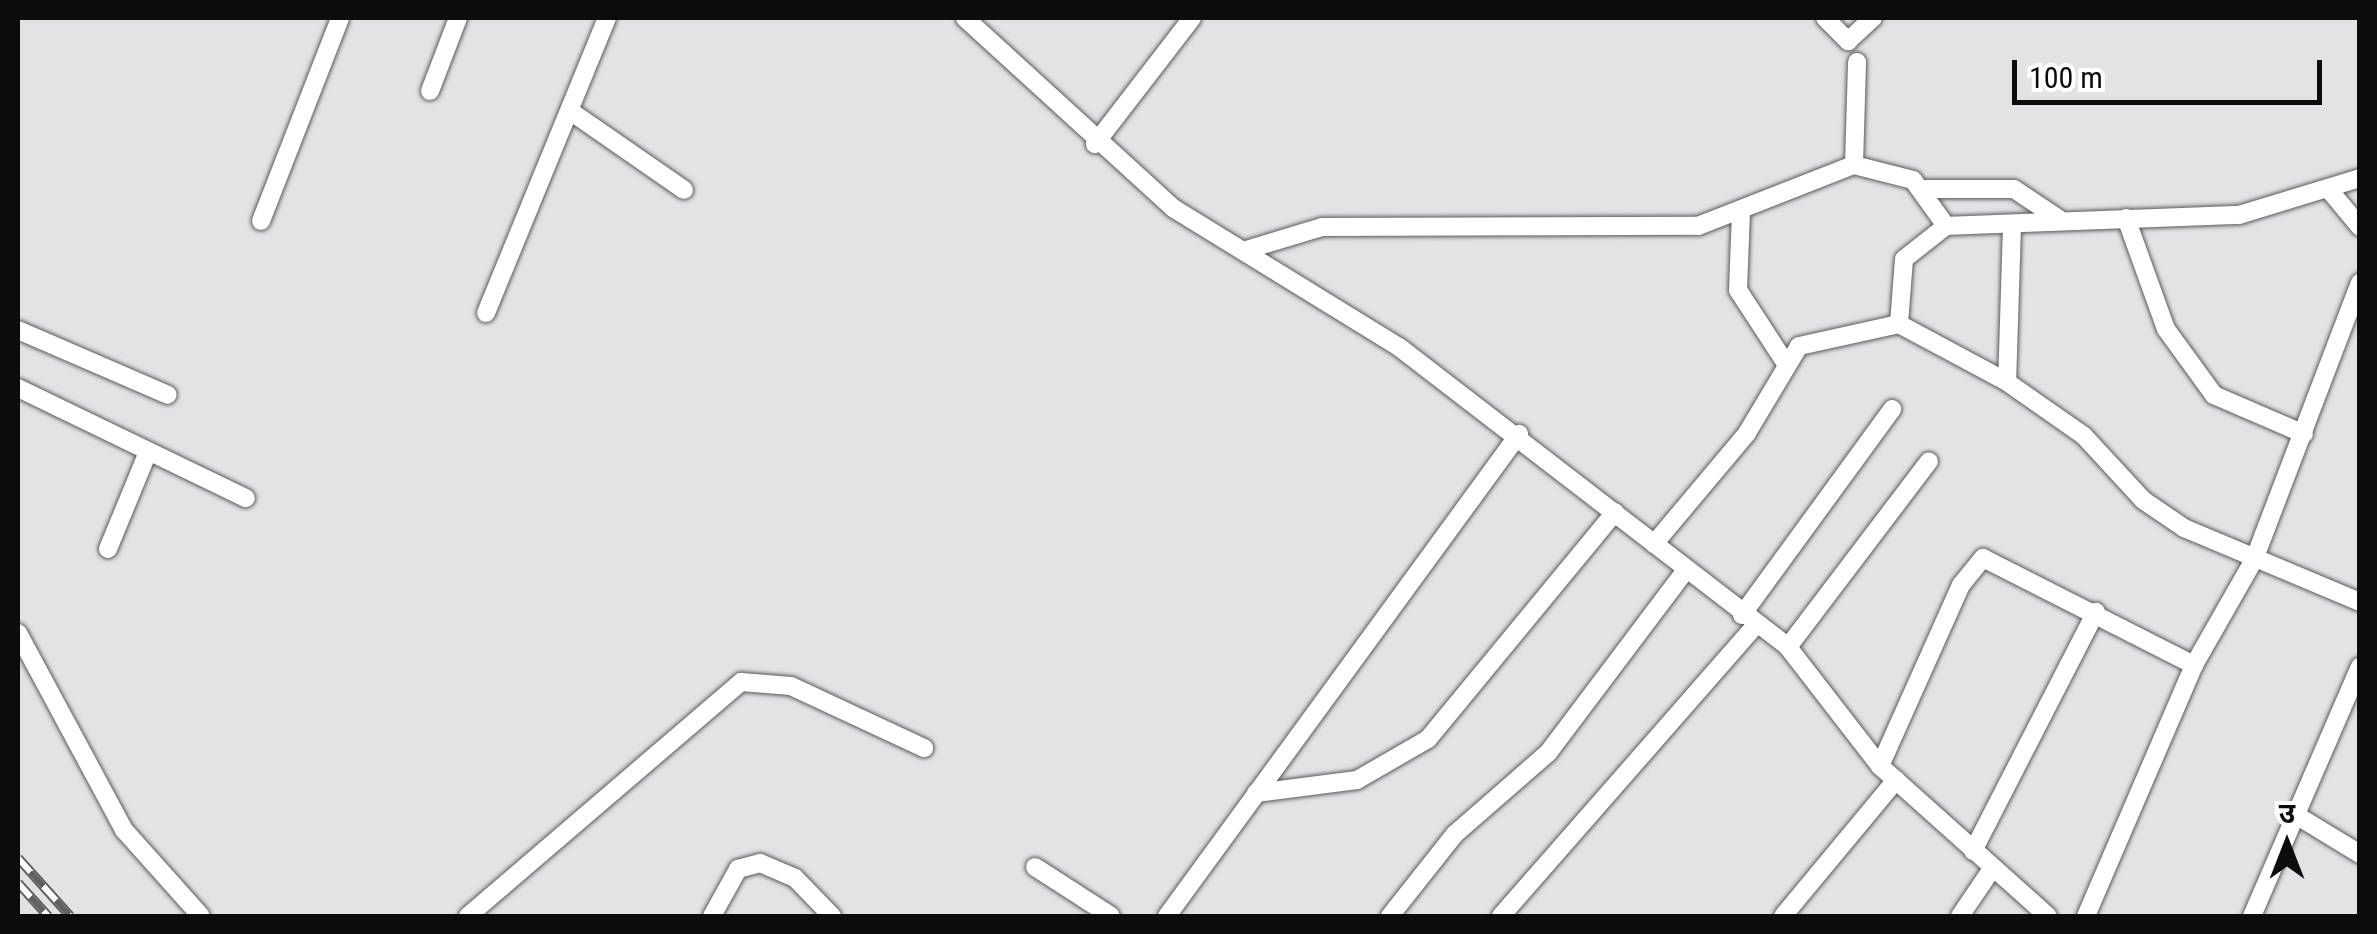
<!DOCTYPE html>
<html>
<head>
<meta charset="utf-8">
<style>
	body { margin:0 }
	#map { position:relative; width:2377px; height:934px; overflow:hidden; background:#e3e3e5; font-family:"Roboto Condensed","Noto Sans Devanagari",sans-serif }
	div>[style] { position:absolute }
	.roads { filter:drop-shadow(0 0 2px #5a5a5c) drop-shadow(0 0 2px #5a5a5c) }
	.minor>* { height:18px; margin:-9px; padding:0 9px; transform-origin:9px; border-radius:9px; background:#fff }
	.rail>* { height:10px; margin-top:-5px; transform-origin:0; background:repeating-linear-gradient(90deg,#fff 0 19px,#616163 0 38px); box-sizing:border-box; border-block:2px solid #616163 }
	span { translate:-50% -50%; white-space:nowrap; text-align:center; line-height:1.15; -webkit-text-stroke:8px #fff; paint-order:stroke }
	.frame { position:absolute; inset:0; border:20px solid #0c0c0d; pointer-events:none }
	.north { position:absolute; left:2237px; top:794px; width:100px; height:100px; -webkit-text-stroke:8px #fff; paint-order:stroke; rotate:0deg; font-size:28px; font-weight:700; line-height:40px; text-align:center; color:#0c0c0d }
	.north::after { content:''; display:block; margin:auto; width:35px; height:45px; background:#0c0c0d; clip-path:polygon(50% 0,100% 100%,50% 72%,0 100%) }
	.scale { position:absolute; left:2012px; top:60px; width:310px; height:45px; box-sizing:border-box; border:5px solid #0c0c0d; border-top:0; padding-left:12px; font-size:30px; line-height:35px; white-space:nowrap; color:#0c0c0d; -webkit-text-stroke:8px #fff; paint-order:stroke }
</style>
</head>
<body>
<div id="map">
	<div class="roads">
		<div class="minor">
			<i style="left:965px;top:18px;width:282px;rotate:42.4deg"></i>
			<i style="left:1173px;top:208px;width:265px;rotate:31.6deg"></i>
			<i style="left:1399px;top:347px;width:491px;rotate:37.6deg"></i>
			<i style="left:1788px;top:647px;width:150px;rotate:52.3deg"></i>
			<i style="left:1880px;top:766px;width:225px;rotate:41.8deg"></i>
			<i style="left:1825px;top:18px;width:33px;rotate:45deg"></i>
			<i style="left:1848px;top:41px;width:34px;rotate:-43deg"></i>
			<i style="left:430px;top:91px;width:78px;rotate:-69deg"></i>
			<i style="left:573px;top:113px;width:135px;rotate:34.7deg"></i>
			<i style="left:1095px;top:144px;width:159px;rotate:-52.4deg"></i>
			<i style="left:1854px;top:165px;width:103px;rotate:-88.3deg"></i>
			<i style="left:1926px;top:189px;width:88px"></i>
			<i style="left:2014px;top:189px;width:54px;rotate:33.7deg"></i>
			<i style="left:2330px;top:191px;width:47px;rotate:50.2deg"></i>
			<i style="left:1741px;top:212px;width:78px;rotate:92.2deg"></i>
			<i style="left:1738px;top:290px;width:86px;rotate:56.9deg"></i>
			<i style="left:2126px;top:218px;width:118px;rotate:70.2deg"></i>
			<i style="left:2166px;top:329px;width:82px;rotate:54deg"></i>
			<i style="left:2214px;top:395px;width:98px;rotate:23.4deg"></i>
			<i style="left:261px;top:221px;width:218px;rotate:-68.7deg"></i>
			<i style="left:1946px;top:226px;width:53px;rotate:141.8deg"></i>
			<i style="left:1904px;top:259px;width:65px;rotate:94.4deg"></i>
			<i style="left:1899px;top:324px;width:123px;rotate:28.2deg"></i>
			<i style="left:2012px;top:226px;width:156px;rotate:91.8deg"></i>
			<i style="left:2007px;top:382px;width:94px;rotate:35deg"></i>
			<i style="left:2084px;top:436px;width:87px;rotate:47.3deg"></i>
			<i style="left:2143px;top:500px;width:50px;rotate:34.3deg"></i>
			<i style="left:2184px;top:528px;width:191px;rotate:22.8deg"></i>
			<i style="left:1246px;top:250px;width:79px;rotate:-16.8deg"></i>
			<i style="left:1322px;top:227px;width:376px;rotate:-0.2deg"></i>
			<i style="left:1698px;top:226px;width:168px;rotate:-21.4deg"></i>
			<i style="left:1854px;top:165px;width:61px;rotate:14.3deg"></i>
			<i style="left:1913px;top:180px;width:57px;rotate:54.3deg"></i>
			<i style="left:1946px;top:226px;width:293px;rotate:-2.2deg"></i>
			<i style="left:2239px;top:215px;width:127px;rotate:-17deg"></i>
			<i style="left:486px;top:313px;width:319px;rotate:-67.7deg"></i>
			<i style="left:18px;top:330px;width:163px;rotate:23.4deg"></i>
			<i style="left:18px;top:388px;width:253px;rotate:25.8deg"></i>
			<i style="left:1654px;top:544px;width:145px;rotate:-50deg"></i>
			<i style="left:1747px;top:433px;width:101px;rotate:-59.1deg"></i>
			<i style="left:1799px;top:346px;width:102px;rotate:-12.4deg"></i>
			<i style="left:108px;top:549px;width:105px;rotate:-67.6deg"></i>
			<i style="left:1742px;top:615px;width:255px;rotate:-53.9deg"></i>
			<i style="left:18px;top:633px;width:224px;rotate:61.7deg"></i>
			<i style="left:124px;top:830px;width:115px;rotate:48.2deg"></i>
			<i style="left:1788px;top:647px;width:233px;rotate:-52.8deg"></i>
			<i style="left:1880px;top:766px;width:198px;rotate:-65.9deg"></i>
			<i style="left:1961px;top:585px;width:35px;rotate:-51deg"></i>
			<i style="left:1983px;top:558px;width:237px;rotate:26.9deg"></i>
			<i style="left:1256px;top:793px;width:102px;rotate:-7.3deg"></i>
			<i style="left:1357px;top:780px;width:82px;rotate:-30deg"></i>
			<i style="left:1428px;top:739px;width:294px;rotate:-50.5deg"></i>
			<i style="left:2296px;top:815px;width:75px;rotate:31.4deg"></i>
			<i style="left:1973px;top:851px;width:269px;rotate:-62.8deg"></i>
			<i style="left:1035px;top:867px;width:90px;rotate:32.8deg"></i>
			<i style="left:468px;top:916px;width:360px;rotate:-40.6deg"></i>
			<i style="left:741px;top:682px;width:50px;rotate:4.6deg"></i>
			<i style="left:791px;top:686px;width:147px;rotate:25deg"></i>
			<i style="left:712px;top:916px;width:54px;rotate:-61deg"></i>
			<i style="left:738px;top:869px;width:23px;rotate:-15deg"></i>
			<i style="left:760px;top:863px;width:38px;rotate:23deg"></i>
			<i style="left:795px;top:878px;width:53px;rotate:45.8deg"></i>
			<i style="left:1167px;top:916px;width:597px;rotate:-53.86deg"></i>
			<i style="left:1390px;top:916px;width:105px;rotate:-51.6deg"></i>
			<i style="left:1455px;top:834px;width:123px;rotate:-41.1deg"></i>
			<i style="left:1548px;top:753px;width:229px;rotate:-53deg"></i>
			<i style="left:1501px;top:916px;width:387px;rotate:-48.8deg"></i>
			<i style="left:1783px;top:916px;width:177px;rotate:-50.3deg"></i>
			<i style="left:1960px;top:916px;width:57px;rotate:-55.8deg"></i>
			<i style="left:2086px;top:916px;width:273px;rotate:-66.7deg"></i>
			<i style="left:2194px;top:665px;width:121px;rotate:-60.3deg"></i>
			<i style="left:2254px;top:560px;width:297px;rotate:-69.1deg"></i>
			<i style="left:2252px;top:916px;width:272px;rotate:-66.6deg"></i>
		</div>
	</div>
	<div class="rail">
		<i style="left:18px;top:858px;width:78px;rotate:48.1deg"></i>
		<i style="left:18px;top:883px;width:45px;rotate:47.7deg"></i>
	</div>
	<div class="frame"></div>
	<div class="north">उ</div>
	<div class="scale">100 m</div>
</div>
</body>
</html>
